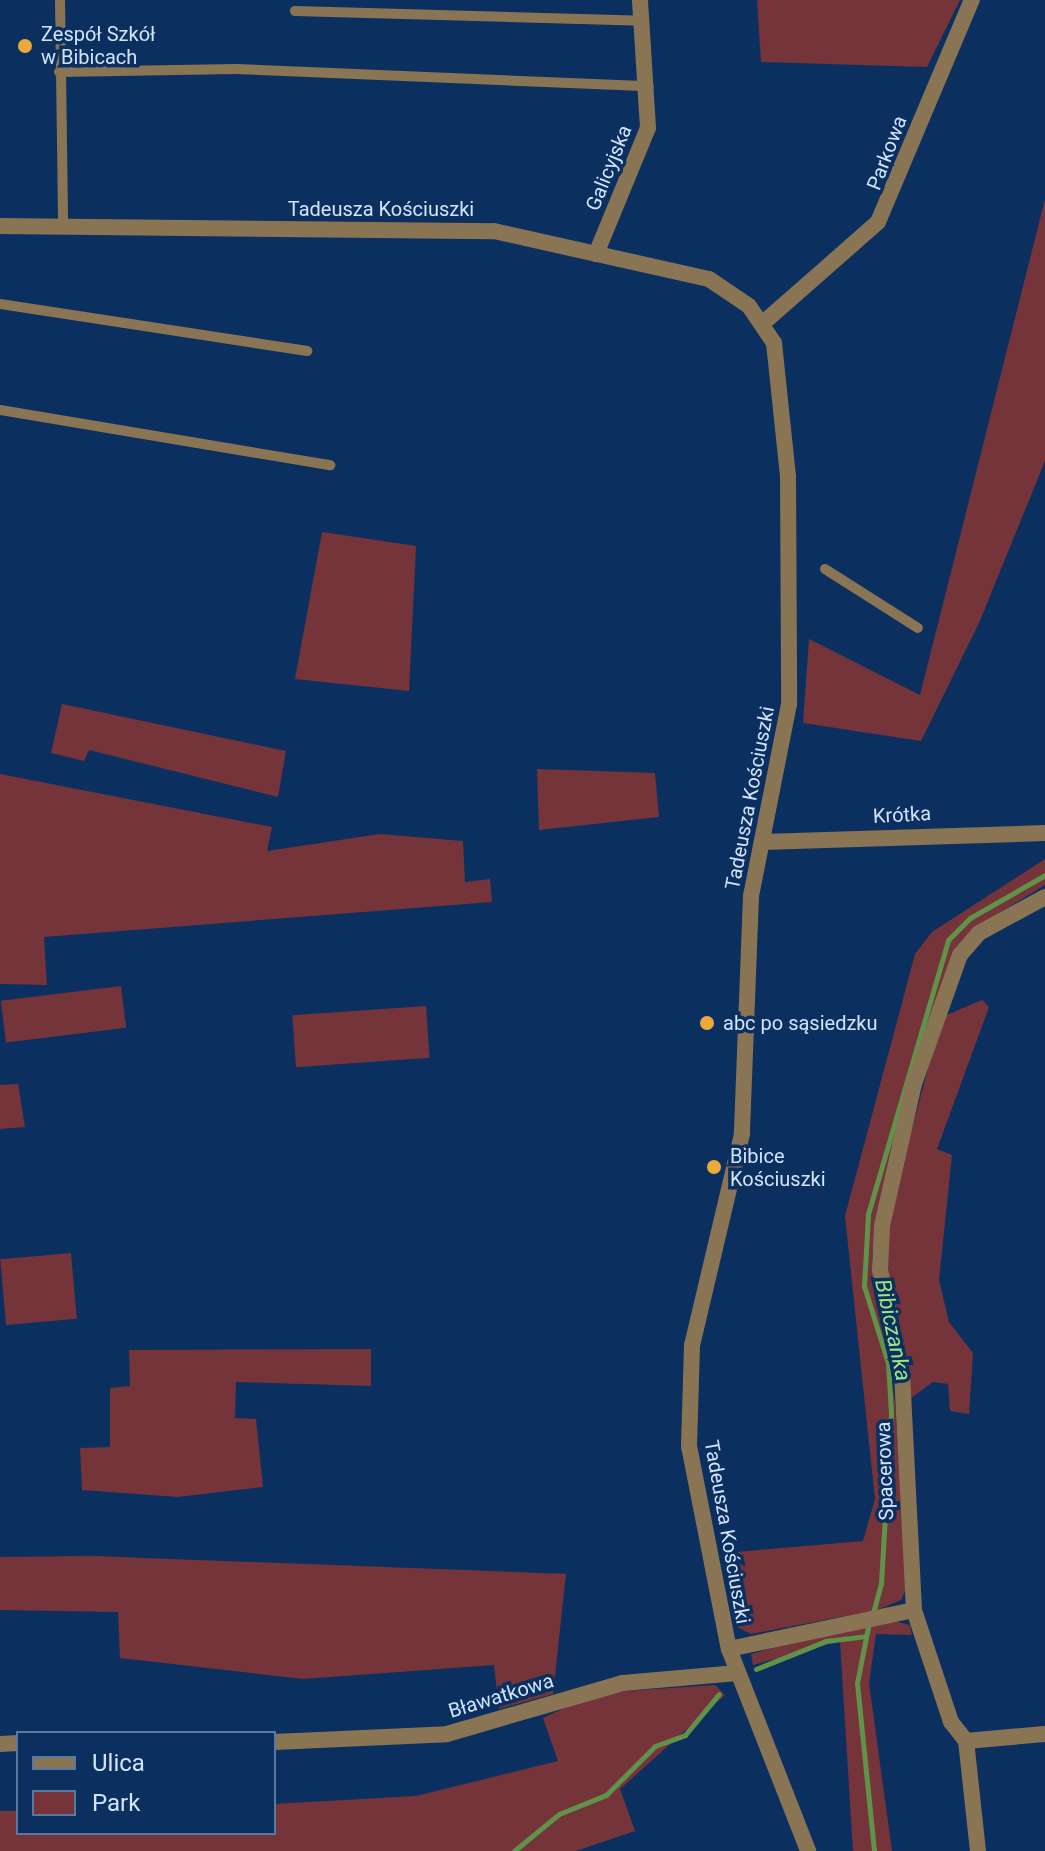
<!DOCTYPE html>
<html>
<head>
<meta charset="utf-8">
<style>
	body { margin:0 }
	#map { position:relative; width:1045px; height:1851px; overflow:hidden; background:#0b3060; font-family:Roboto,sans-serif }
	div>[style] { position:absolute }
	.green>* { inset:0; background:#753439; transform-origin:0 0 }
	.stream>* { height:5px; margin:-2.5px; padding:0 2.5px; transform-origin:2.5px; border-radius:2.5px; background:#60924a }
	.service>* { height:10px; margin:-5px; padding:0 5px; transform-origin:5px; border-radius:5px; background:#897454 }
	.minor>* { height:16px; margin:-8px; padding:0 8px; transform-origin:8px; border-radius:8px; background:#897454 }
	.tertiary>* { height:16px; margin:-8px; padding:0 8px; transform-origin:8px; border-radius:8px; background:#897454 }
	.dots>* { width:22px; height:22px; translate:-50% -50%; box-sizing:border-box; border:4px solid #0b3060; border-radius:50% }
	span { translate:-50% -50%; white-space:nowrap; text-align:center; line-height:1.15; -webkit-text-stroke:7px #0b3060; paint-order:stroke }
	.poi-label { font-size:20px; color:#d2e3fb }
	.left { translate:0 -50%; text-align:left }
	.street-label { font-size:20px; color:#d2e3fb }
	.water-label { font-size:22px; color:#9fe482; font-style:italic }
	.legend { position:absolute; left:16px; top:1731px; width:260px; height:104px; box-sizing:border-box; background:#0b3060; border:2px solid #5b789e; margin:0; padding:10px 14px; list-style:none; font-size:24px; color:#d2e3fb }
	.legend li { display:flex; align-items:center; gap:16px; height:40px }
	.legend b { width:40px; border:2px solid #5b789e }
</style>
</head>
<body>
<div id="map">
	<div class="green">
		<i style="clip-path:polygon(757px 0,960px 0,927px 67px,761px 62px)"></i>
		<i style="clip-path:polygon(1045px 199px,1045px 461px,979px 623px,921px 741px,803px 723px,809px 639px,920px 695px)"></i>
		<i style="clip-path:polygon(322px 532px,416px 546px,409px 691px,295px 679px)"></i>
		<i style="clip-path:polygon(62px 704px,286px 751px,278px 797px,89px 750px,84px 761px,51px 753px)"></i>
		<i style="clip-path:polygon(537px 769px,655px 773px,659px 817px,539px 830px)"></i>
		<i style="clip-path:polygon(0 774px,272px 827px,267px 851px,380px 834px,463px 841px,465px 882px,490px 879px,492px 902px,44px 937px,47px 985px,0 984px)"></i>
		<i style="clip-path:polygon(1045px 859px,1045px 885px,970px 931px,953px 956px,915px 1063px,877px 1222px,872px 1257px,895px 1402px,907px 1587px,901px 1600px,877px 1610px,751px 1634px,737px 1627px,725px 1553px,863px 1541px,875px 1499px,845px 1216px,915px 954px,932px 932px)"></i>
		<i style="left:121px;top:986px;width:42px;height:121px;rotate:83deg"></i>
		<i style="clip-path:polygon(982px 1000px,989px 1007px,937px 1149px,952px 1155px,939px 1280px,949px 1322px,973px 1353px,969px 1414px,950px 1411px,948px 1384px,933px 1382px,911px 1398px,888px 1270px,887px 1221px,942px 1017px)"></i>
		<i style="left:426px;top:1006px;width:52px;height:134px;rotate:86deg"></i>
		<i style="clip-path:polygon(18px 1084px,25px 1127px,0 1129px,0 1085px)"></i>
		<i style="left:71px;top:1253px;width:66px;height:71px;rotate:85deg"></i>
		<i style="clip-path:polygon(371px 1349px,371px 1386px,236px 1382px,235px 1418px,256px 1419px,263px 1487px,178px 1497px,82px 1490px,80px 1448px,110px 1447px,110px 1388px,130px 1386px,129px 1350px)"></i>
		<i style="clip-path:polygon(94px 1556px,566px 1574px,553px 1694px,499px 1709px,494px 1665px,303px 1679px,120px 1658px,118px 1612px,0 1610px,0 1557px)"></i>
		<i style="clip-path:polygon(881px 1618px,910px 1625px,912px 1635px,876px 1634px,869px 1683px,892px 1851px,853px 1851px,840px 1641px,753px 1665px,751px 1654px)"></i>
		<i style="clip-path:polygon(715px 1685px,725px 1695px,620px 1789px,635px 1831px,576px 1851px,0 1851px,0 1811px,18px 1811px,18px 1833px,274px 1833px,274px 1804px,416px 1796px,558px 1761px,543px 1718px,597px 1693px)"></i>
	</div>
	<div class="stream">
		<i style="left:873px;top:1613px;width:31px;rotate:-75deg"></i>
		<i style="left:881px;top:1583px;width:170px;rotate:-86.6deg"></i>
		<i style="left:891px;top:1413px;width:50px;rotate:-93.4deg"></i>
		<i style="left:888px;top:1363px;width:81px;rotate:-107.3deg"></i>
		<i style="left:864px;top:1286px;width:72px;rotate:-86.8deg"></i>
		<i style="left:868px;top:1214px;width:285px;rotate:-73.7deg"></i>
		<i style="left:948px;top:940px;width:31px;rotate:-45deg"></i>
		<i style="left:970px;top:918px;width:86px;rotate:-29.8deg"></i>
		<i style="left:869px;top:1622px;width:62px;rotate:101.1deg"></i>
		<i style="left:857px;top:1683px;width:169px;rotate:84.2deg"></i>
		<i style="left:756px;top:1669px;width:75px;rotate:-21.8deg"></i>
		<i style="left:826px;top:1641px;width:38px;rotate:-7deg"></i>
		<i style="left:514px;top:1851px;width:58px;rotate:-39.4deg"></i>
		<i style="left:559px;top:1814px;width:51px;rotate:-22deg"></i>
		<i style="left:606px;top:1795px;width:69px;rotate:-45deg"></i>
		<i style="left:655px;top:1746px;width:32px;rotate:-20deg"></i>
		<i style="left:685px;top:1735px;width:53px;rotate:-50.3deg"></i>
	</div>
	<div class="service">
		<i style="left:60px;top:0;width:227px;rotate:89.2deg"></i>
		<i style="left:295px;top:11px;width:348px;rotate:1.6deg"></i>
		<i style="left:59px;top:72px;width:177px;rotate:-1deg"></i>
		<i style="left:236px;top:69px;width:413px;rotate:2.4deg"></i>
		<i style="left:0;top:304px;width:311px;rotate:8.7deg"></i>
		<i style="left:0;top:410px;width:335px;rotate:9.5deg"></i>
		<i style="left:825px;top:569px;width:110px;rotate:32.4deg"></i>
	</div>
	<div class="minor">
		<i style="left:596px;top:254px;width:136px;rotate:-67.6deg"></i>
		<i style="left:648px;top:128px;width:128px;rotate:-93.6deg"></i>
		<i style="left:762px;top:324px;width:154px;rotate:-41.3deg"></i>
		<i style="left:878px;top:222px;width:241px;rotate:-67.1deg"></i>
		<i style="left:762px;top:842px;width:283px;rotate:-1.8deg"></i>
		<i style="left:729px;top:1649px;width:189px;rotate:-11.9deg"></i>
		<i style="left:966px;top:1741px;width:79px;rotate:-5.1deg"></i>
		<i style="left:274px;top:1742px;width:173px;rotate:-2.6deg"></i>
		<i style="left:447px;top:1734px;width:183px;rotate:-16.2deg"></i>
		<i style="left:623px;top:1683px;width:115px;rotate:-5deg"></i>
		<i style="left:0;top:1744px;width:18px;rotate:-3deg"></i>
		<i style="left:978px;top:1851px;width:111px;rotate:-96.2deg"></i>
		<i style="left:966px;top:1741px;width:24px;rotate:-128deg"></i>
		<i style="left:951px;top:1722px;width:118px;rotate:-108.3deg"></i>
		<i style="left:914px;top:1610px;width:235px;rotate:-92.9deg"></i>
		<i style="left:902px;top:1375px;width:107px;rotate:-101.8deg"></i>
		<i style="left:880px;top:1270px;width:44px;rotate:-87.4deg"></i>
		<i style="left:882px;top:1226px;width:146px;rotate:-77.3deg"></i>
		<i style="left:914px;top:1084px;width:137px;rotate:-70.4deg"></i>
		<i style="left:960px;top:955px;width:29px;rotate:-49deg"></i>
		<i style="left:979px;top:933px;width:75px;rotate:-28.6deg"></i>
	</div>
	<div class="tertiary">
		<i style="left:0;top:226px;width:494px;rotate:0.6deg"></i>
		<i style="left:494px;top:231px;width:220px;rotate:12.6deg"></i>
		<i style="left:709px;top:279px;width:48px;rotate:34deg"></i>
		<i style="left:749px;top:306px;width:45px;rotate:56deg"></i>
		<i style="left:774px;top:343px;width:135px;rotate:84deg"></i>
		<i style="left:788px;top:477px;width:227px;rotate:89.7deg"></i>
		<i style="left:789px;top:704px;width:196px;rotate:101.2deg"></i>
		<i style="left:751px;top:896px;width:238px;rotate:92.2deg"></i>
		<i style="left:742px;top:1134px;width:217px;rotate:103.3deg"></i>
		<i style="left:692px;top:1345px;width:101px;rotate:91.7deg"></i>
		<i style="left:689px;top:1446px;width:207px;rotate:78.9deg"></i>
		<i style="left:729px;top:1649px;width:217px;rotate:68.6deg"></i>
	</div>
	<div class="dots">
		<i style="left:25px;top:46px;background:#ebaa39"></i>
		<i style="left:707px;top:1023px;background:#ebaa39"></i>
		<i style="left:714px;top:1167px;background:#ebaa39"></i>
	</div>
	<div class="poi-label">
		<span class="left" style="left:41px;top:46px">Zespół Szkół<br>w Bibicach</span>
		<span class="left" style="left:723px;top:1023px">abc po sąsiedzku</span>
		<span class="left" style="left:730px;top:1168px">Bibice<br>Kościuszki</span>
	</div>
	<div class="street-label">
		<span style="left:887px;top:153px;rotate:-69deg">Parkowa</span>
		<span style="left:609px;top:168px;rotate:-68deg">Galicyjska</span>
		<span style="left:381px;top:209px">Tadeusza Kościuszki</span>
		<span style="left:750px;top:798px;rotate:-79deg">Tadeusza Kościuszki</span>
		<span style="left:902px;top:815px;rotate:-3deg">Krótka</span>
		<span style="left:885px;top:1471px;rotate:-92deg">Spacerowa</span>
		<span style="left:727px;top:1532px;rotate:80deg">Tadeusza Kościuszki</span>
		<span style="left:501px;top:1696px;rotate:-17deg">Bławatkowa</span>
	</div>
	<div class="water-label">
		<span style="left:893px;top:1330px;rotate:78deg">Bibiczanka</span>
	</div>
	<ul class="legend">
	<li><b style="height:10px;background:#897454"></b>Ulica</li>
	<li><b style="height:22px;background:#753439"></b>Park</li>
	</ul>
</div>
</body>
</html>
